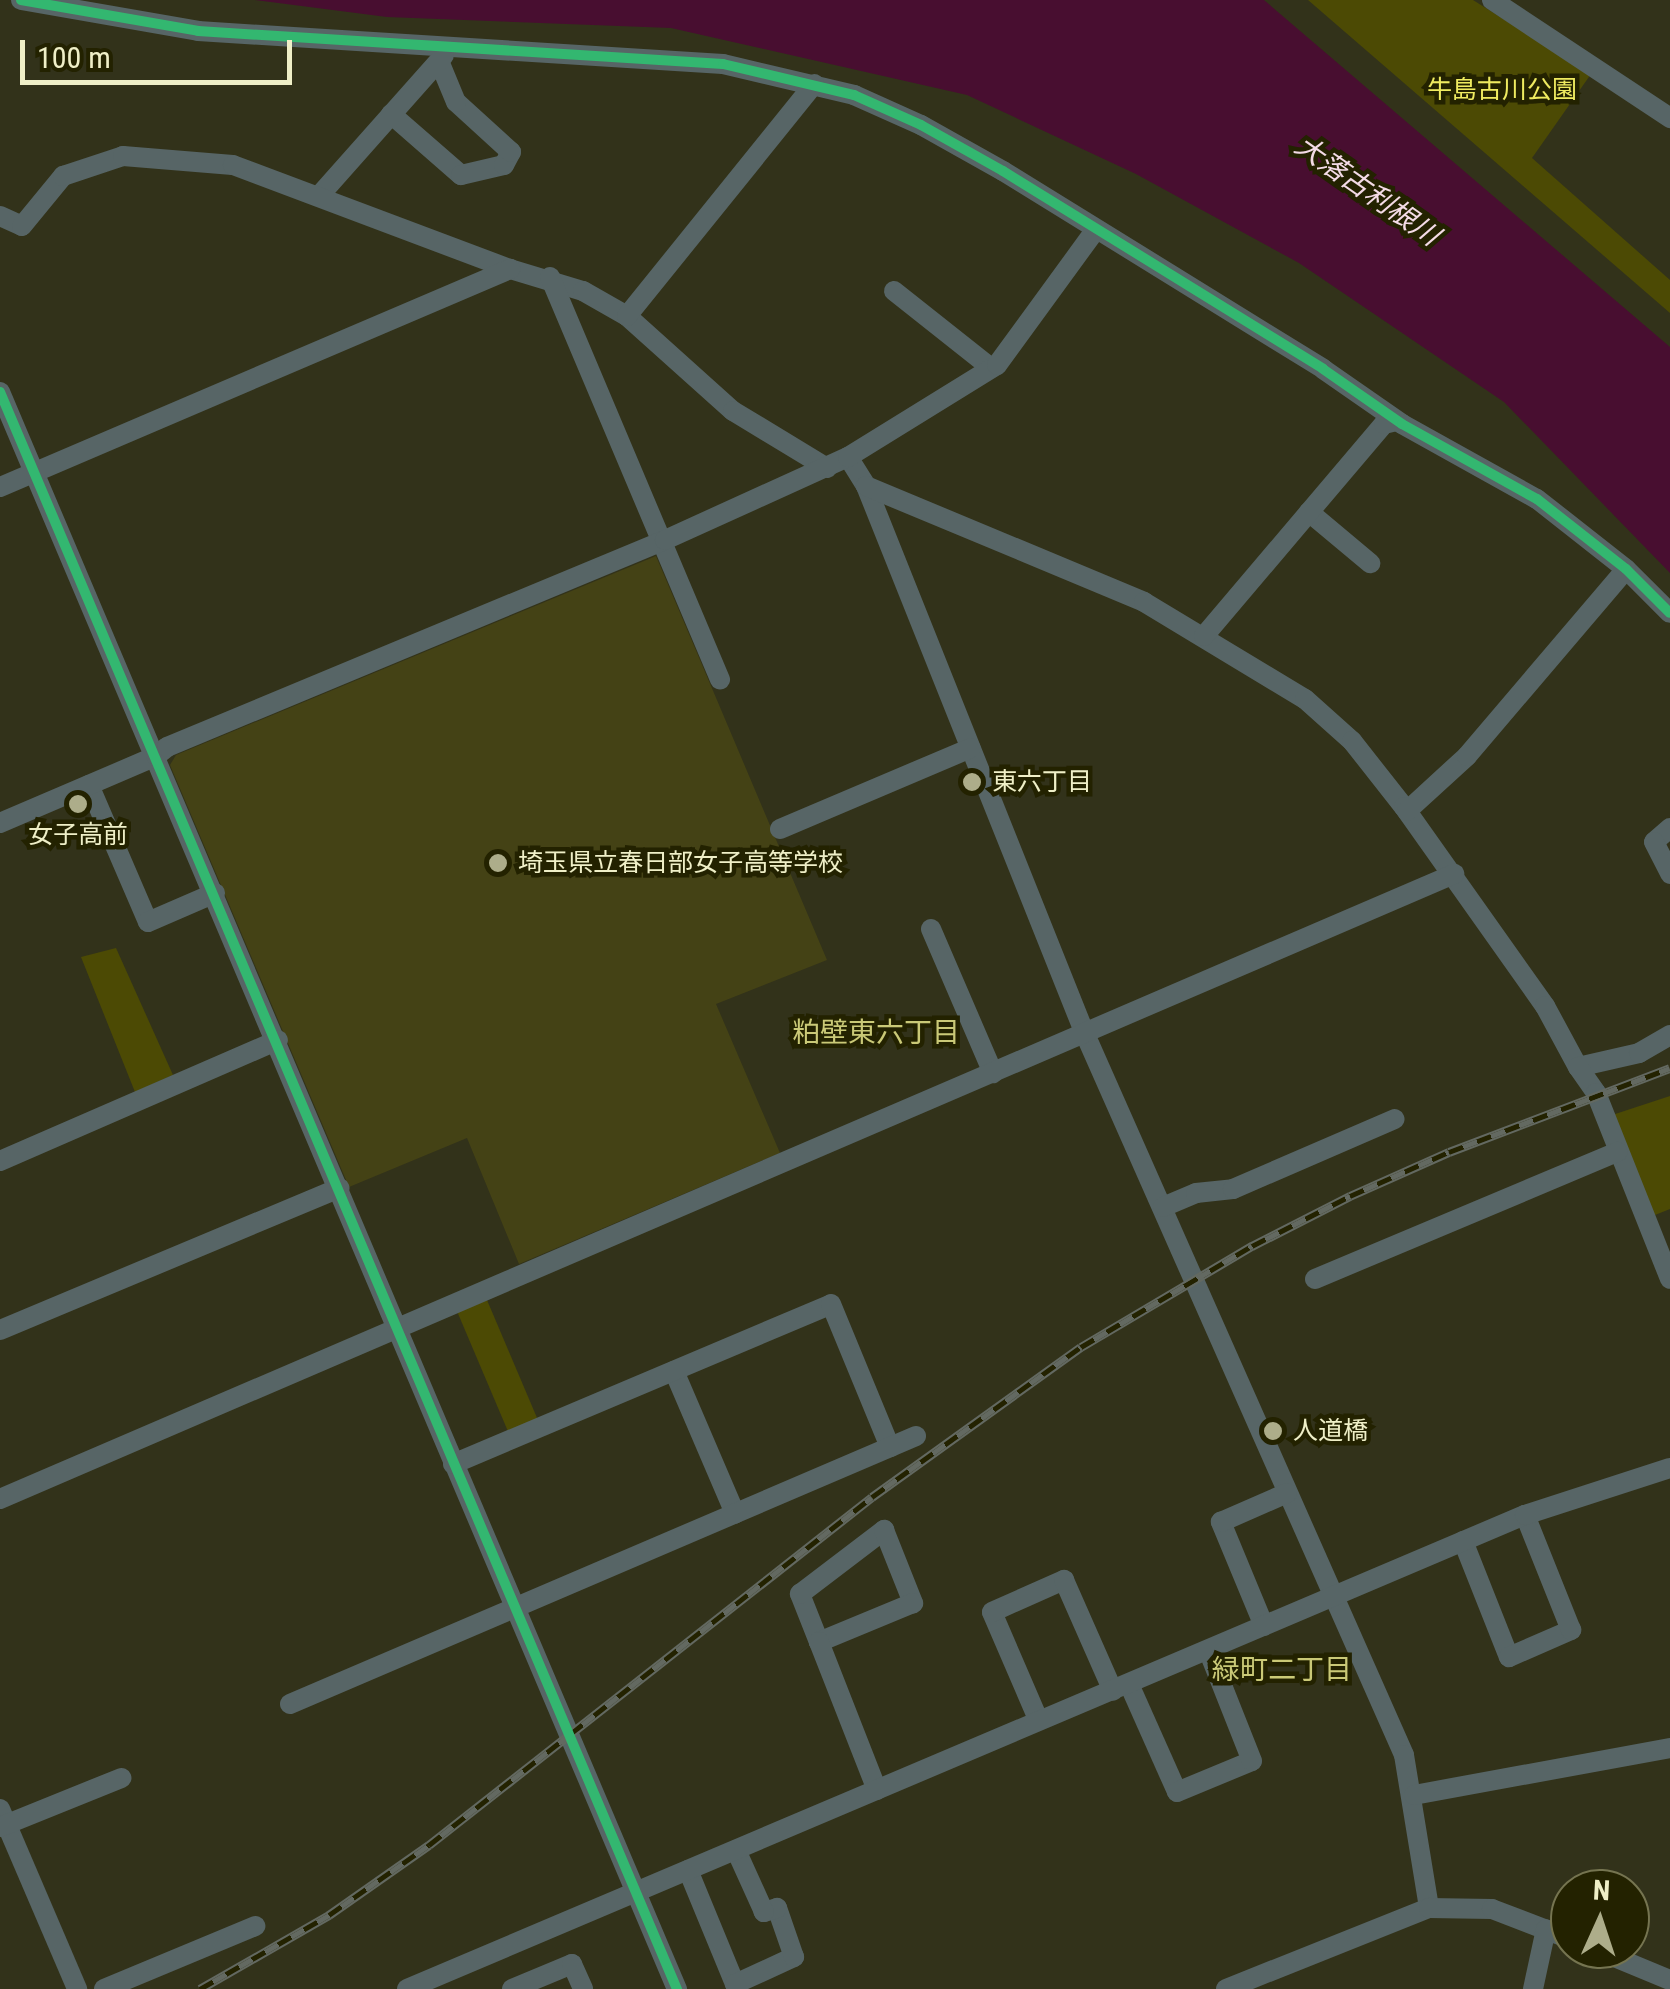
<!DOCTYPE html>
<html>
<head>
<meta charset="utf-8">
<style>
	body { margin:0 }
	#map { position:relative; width:1670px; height:1989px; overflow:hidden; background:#32321a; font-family:"Roboto Condensed","Noto Sans JP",sans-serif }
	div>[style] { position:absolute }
	.built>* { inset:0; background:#444215 }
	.green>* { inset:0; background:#4c4a04; transform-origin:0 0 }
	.water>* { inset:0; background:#480e30 }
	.minor>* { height:20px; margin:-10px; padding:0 10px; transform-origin:10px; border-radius:10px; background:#576566 }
	.rail>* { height:9px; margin-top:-4.5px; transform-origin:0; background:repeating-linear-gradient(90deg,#232200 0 15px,#636961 0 30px); box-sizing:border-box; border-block:2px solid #636961 }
	.cycleway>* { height:10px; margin:-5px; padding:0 5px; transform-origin:5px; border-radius:5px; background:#33b770 }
	.dots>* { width:28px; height:28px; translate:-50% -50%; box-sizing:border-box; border:5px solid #232200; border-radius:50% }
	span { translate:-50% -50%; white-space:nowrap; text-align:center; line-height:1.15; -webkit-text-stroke:9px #232200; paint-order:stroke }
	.park-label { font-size:25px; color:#efeb60 }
	.poi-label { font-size:25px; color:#efefc7 }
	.left { translate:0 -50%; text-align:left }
	.water-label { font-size:28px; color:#f4dbe6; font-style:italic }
	.neighbourhood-label { font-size:28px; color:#cac977 }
	.north { position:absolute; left:1550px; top:1869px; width:100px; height:100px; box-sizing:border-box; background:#232200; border:2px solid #757450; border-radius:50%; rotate:3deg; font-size:28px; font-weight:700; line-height:40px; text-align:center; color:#efefc7 }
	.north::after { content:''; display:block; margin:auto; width:35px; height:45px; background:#adad8a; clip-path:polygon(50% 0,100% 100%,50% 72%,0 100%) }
	.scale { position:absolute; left:20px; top:40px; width:272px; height:45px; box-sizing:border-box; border:5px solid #efefc7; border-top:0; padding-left:12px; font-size:30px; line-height:35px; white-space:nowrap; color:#efefc7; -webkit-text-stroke:8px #232200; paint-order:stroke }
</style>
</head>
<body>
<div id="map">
	<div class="built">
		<i style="clip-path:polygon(656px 556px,827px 960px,716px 1004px,780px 1153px,519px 1264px,467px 1138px,349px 1187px,170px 765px,176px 755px)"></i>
	</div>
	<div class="green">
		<i style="clip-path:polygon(1308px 0,1473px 0,1591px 74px,1532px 158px,1670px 280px,1670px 313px)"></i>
		<i style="clip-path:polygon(116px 948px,173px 1075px,135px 1092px,81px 957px)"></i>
		<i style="clip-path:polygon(1670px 1096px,1670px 1209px,1645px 1219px,1606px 1117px)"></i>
		<i style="left:487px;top:1300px;width:129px;height:32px;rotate:67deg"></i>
	</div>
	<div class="water">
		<i style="clip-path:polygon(255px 0,1264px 0,1670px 347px,1670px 573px,1504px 402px,1299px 263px,1136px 174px,967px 95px,671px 28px,387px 17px)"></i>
	</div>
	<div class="minor">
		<i style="left:21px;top:0;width:180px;rotate:9.9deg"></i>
		<i style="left:198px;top:31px;width:526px;rotate:3.6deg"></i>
		<i style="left:723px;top:64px;width:135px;rotate:13.3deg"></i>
		<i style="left:854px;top:95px;width:73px;rotate:24.1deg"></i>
		<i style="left:921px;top:125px;width:94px;rotate:29.3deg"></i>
		<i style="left:1003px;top:171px;width:376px;rotate:31.7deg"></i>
		<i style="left:1323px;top:369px;width:96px;rotate:34.8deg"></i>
		<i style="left:1402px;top:424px;width:154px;rotate:29.1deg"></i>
		<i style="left:1537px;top:499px;width:113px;rotate:38.2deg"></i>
		<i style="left:1626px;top:569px;width:62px;rotate:45deg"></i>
		<i style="left:1492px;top:0;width:214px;rotate:33.5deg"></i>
		<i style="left:391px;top:114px;width:93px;rotate:41.1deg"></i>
		<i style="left:461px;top:175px;width:44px;rotate:-13.1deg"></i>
		<i style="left:504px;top:165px;width:15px;rotate:-62deg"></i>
		<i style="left:511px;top:152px;width:74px;rotate:-137.7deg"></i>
		<i style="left:456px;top:102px;width:44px;rotate:-112.5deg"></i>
		<i style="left:319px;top:196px;width:188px;rotate:-48.4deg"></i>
		<i style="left:0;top:216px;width:24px;rotate:24deg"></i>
		<i style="left:22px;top:226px;width:65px;rotate:-50.6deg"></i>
		<i style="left:63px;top:176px;width:63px;rotate:-18.4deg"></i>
		<i style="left:123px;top:156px;width:110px;rotate:4.7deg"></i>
		<i style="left:233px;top:165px;width:296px;rotate:20.6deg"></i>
		<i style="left:510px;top:269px;width:76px;rotate:16.8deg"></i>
		<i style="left:583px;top:291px;width:51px;rotate:29.6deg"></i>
		<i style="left:627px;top:316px;width:142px;rotate:41.9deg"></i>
		<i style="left:733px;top:411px;width:110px;rotate:31.2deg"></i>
		<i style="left:550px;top:277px;width:437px;rotate:67.1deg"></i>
		<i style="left:894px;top:291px;width:124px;rotate:38.4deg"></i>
		<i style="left:627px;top:316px;width:298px;rotate:-51.1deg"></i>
		<i style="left:0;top:392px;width:1735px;rotate:67.03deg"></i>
		<i style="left:848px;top:457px;width:34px;rotate:58deg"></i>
		<i style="left:866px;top:486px;width:590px;rotate:68.22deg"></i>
		<i style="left:1085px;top:1034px;width:788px;rotate:66.13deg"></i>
		<i style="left:1404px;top:1755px;width:155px;rotate:80.7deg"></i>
		<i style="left:866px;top:486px;width:301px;rotate:22.6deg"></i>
		<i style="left:1144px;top:602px;width:188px;rotate:31.1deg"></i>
		<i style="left:1305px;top:699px;width:63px;rotate:41.8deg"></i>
		<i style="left:1352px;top:741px;width:84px;rotate:51.8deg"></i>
		<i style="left:1404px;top:807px;width:244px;rotate:54.7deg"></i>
		<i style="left:1545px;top:1006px;width:69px;rotate:61.6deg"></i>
		<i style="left:1578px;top:1067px;width:63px;rotate:-12.9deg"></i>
		<i style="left:1639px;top:1053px;width:36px;rotate:-30deg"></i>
		<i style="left:0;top:487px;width:555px;rotate:-23.14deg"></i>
		<i style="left:1309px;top:512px;width:80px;rotate:39.9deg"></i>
		<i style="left:1204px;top:636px;width:278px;rotate:-49.7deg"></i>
		<i style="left:1384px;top:424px;width:13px;rotate:-13deg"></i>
		<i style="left:89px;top:785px;width:149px;rotate:66.7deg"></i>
		<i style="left:148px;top:922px;width:73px;rotate:-23.4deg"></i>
		<i style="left:1407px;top:811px;width:81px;rotate:-42.5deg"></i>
		<i style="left:1467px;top:756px;width:245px;rotate:-49.6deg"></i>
		<i style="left:0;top:823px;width:170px;rotate:-23.2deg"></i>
		<i style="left:156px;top:756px;width:14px;rotate:-39deg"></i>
		<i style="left:167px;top:747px;width:539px;rotate:-22.57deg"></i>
		<i style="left:665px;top:540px;width:201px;rotate:-24.4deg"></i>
		<i style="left:848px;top:457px;width:175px;rotate:-31.7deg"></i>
		<i style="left:997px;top:365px;width:168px;rotate:-53.9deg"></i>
		<i style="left:1670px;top:828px;width:21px;rotate:139deg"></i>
		<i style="left:1654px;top:842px;width:36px;rotate:63deg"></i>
		<i style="left:780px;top:829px;width:207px;rotate:-23deg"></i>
		<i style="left:931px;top:929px;width:157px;rotate:66.7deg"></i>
		<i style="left:1578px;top:1067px;width:32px;rotate:55deg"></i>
		<i style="left:1596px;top:1093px;width:200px;rotate:68.3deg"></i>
		<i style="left:0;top:1161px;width:303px;rotate:-23.5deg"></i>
		<i style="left:1163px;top:1207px;width:36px;rotate:-23deg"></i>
		<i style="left:1196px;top:1193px;width:37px;rotate:-6deg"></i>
		<i style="left:1233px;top:1189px;width:176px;rotate:-23.4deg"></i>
		<i style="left:1315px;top:1279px;width:328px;rotate:-22.8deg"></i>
		<i style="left:0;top:1330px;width:368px;rotate:-22.7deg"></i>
		<i style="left:674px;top:1371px;width:155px;rotate:66.8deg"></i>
		<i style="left:453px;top:1464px;width:410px;rotate:-22.9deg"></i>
		<i style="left:831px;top:1304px;width:155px;rotate:67.6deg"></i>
		<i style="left:0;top:1499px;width:1583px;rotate:-23.26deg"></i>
		<i style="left:1463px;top:1541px;width:125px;rotate:68.4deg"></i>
		<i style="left:1509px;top:1657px;width:68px;rotate:-23.5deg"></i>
		<i style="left:1571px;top:1630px;width:124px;rotate:-111.8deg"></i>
		<i style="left:1264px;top:1626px;width:113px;rotate:-112.5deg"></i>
		<i style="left:1221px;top:1522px;width:72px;rotate:-23.7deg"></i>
		<i style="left:819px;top:1642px;width:52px;rotate:-111.6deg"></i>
		<i style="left:800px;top:1594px;width:106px;rotate:-37.3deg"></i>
		<i style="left:884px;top:1530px;width:79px;rotate:68.3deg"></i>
		<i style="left:913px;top:1603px;width:102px;rotate:157.5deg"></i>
		<i style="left:819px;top:1642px;width:159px;rotate:68.6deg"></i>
		<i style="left:1129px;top:1684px;width:118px;rotate:66deg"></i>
		<i style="left:1177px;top:1792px;width:81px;rotate:-22.5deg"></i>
		<i style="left:1252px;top:1761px;width:119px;rotate:-111.6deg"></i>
		<i style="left:290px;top:1704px;width:681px;rotate:-23.18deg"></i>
		<i style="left:1038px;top:1719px;width:116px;rotate:-113.3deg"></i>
		<i style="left:992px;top:1612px;width:79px;rotate:-24deg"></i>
		<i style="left:1064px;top:1580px;width:121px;rotate:66.2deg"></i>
		<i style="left:1414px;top:1795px;width:260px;rotate:-10.4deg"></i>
		<i style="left:0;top:1809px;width:196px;rotate:66.8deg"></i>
		<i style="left:0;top:1827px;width:131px;rotate:-22deg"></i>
		<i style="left:688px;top:1870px;width:123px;rotate:67.6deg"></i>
		<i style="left:735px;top:1984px;width:65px;rotate:-24.6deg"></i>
		<i style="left:794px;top:1957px;width:52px;rotate:-109.1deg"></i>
		<i style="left:777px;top:1908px;width:14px;rotate:163deg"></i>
		<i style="left:764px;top:1912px;width:68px;rotate:-114.3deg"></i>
		<i style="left:1595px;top:1949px;width:81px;rotate:22.5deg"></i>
		<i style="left:104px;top:1989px;width:164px;rotate:-22.6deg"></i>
		<i style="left:407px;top:1989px;width:1214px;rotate:-22.98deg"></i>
		<i style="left:1525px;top:1515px;width:152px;rotate:-18deg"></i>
		<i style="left:512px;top:1989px;width:65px;rotate:-22.6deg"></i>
		<i style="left:572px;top:1964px;width:27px;rotate:66deg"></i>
		<i style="left:1226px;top:1989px;width:219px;rotate:-21.8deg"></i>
		<i style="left:1429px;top:1908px;width:63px;rotate:0.9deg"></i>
		<i style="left:1492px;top:1909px;width:84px;rotate:21deg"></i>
		<i style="left:1533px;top:1989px;width:61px;rotate:-77.8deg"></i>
	</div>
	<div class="rail">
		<i style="left:200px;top:1989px;width:149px;rotate:-29.8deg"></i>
		<i style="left:329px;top:1915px;width:122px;rotate:-35deg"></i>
		<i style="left:429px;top:1845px;width:563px;rotate:-38.15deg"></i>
		<i style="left:872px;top:1497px;width:257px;rotate:-35.7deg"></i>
		<i style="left:1081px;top:1347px;width:199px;rotate:-30.6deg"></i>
		<i style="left:1252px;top:1246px;width:110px;rotate:-27deg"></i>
		<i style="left:1350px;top:1196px;width:108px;rotate:-24deg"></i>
		<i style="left:1449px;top:1152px;width:236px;rotate:-20.8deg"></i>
	</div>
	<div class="cycleway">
		<i style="left:21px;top:0;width:180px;rotate:9.9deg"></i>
		<i style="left:198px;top:31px;width:526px;rotate:3.6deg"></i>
		<i style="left:723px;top:64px;width:135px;rotate:13.3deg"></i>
		<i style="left:854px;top:95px;width:73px;rotate:24.1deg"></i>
		<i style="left:921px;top:125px;width:94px;rotate:29.3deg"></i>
		<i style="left:1003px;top:171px;width:376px;rotate:31.7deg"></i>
		<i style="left:1323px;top:369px;width:96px;rotate:34.8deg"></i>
		<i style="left:1402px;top:424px;width:154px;rotate:29.1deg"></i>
		<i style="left:1537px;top:499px;width:113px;rotate:38.2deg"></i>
		<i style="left:1626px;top:569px;width:62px;rotate:45deg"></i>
		<i style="left:0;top:392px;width:1735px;rotate:67.03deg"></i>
	</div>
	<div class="dots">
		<i style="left:972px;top:782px;background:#adad8a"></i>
		<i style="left:78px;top:804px;background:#adad8a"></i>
		<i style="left:498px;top:863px;background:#adad8a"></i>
		<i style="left:1273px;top:1431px;background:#adad8a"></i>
	</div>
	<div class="park-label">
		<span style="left:1502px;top:90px">牛島古川公園</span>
	</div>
	<div class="poi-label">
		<span class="left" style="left:992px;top:782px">東六丁目</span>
		<span style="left:78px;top:835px">女子高前</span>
		<span class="left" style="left:518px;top:863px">埼玉県立春日部女子高等学校</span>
		<span class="left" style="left:1293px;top:1431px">人道橋</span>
	</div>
	<div class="water-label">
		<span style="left:1367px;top:191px;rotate:35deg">大落古利根川</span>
	</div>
	<div class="neighbourhood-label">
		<span style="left:876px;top:1033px">粕壁東六丁目</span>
		<span style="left:1282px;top:1670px">緑町二丁目</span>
	</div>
	<div class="north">N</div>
	<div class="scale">100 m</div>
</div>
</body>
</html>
